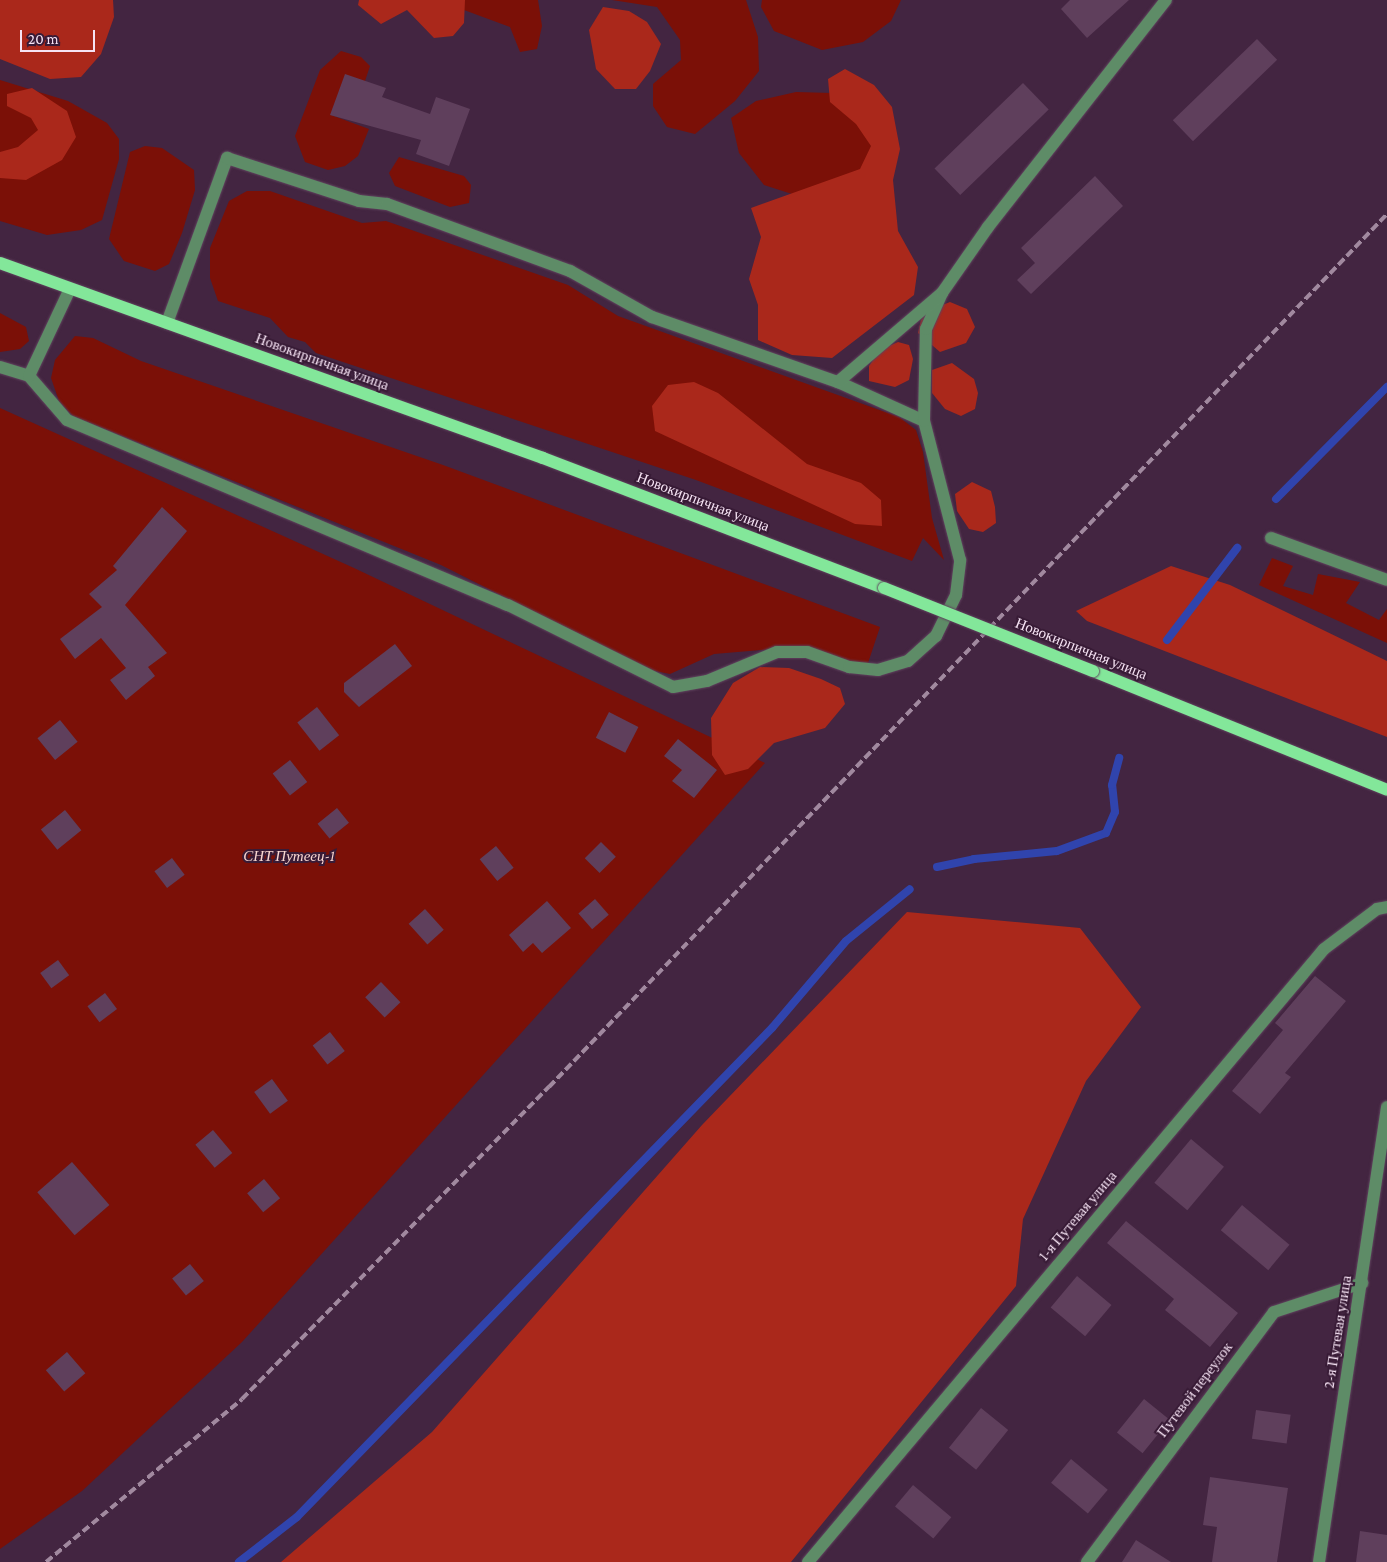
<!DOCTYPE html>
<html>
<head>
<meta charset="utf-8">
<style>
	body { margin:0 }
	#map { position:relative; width:1387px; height:1562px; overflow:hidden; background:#432541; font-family:"Crimson Pro",serif }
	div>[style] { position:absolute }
	.green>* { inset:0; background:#7b1007 }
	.forest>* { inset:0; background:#aa281b }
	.stream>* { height:8px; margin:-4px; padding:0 4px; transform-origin:4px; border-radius:4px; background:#3044ad }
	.building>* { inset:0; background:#5f3f5c; transform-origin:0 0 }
	.roads { filter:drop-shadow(0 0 1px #60435e) drop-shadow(0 0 1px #60435e) }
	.minor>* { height:12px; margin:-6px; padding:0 6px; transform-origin:6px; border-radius:6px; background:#5e8c67 }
	.major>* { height:12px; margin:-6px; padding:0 6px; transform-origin:6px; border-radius:6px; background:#83e79a }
	.rail>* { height:4px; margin-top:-2px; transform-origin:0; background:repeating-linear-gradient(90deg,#a1899f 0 8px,transparent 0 12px) }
	.bridges { filter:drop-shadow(0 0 1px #60435e) drop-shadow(0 0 1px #60435e) }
	.major-bridge>* { height:12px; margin:-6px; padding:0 6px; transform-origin:6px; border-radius:6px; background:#83e79a }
	span { translate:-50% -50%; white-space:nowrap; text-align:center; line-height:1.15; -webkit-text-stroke:4px #381b36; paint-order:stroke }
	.street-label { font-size:15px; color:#f6e3f4 }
	.park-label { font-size:15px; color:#fad7d1; font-style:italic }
	.scale { position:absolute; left:20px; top:30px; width:75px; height:22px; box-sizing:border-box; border:2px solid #f6e3f4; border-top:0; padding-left:6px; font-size:15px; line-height:18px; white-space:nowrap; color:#f6e3f4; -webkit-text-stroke:4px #381b36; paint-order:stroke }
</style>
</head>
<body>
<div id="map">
	<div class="green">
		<i style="clip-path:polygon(456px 0,538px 0,542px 26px,537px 49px,520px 52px,510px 27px,464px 10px)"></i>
		<i style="clip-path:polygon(612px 0,746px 0,758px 37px,759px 71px,735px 101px,695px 134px,667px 127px,653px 106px,653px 84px,681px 60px,680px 40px,657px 7px)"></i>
		<i style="clip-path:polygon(762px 0,901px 0,891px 21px,863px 42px,822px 50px,774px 31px,761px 7px)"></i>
		<i style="clip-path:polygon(341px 51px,361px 57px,370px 66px,365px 81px,331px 115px,369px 129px,358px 156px,345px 166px,328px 170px,305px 162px,295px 136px,320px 70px)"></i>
		<i style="clip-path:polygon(0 80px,68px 101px,107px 123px,119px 139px,119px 159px,102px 220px,81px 230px,47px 235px,0 221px)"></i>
		<i style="clip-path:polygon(796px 92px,832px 93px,877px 127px,866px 175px,795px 195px,764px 185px,739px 153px,731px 118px,756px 101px)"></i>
		<i style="clip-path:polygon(145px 146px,162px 148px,194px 170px,195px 190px,182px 233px,169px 264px,155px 271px,124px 261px,109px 239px,130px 152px)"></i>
		<i style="clip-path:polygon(399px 157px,464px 176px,471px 185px,469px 203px,450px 207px,395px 186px,389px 173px)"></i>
		<i style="clip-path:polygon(247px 191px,270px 191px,362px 223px,386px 221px,568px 285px,618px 316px,899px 417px,916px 430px,923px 452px,932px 518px,944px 560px,923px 538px,912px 561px,696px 480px,316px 353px,305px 342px,288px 337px,270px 318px,218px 301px,210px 278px,210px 248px,229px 201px)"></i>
		<i style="clip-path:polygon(0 313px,26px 327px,29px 341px,20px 349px,0 352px)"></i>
		<i style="clip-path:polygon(75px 336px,93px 338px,141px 361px,443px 465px,880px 627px,867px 666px,785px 648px,714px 654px,670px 674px,650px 670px,441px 565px,73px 416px,59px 401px,51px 378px,55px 360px)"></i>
		<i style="clip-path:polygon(0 408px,354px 568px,765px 763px,242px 1342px,82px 1491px,0 1549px)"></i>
		<i style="clip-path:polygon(1272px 558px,1293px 566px,1283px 586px,1313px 595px,1318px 574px,1360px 582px,1346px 603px,1379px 620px,1387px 609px,1387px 643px,1259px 585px)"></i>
	</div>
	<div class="forest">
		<i style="clip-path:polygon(0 0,113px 0,114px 17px,101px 54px,81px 77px,50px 79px,0 59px)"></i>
		<i style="clip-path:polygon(359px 0,465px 0,464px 23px,453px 36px,434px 38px,407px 10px,381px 24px,358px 5px)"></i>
		<i style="clip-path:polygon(603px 7px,629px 11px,647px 22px,661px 44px,650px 71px,636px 89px,615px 89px,596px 69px,589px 30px)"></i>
		<i style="clip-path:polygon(845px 69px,874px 85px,892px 107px,900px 149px,893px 180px,898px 231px,918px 267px,914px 295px,832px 358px,792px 355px,758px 340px,758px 305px,749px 279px,761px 237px,751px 208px,860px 169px,871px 146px,856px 124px,830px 102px,828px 79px)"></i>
		<i style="clip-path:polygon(32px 88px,67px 111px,76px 137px,62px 160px,26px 180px,0 178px,0 152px,18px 147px,38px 130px,31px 118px,7px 106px,7px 94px)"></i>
		<i style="clip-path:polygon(950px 302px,967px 309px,975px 327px,966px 343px,940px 352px,918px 333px,921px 320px,930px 310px)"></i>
		<i style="clip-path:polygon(898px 342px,909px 345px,913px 359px,909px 380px,895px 387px,869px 381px,869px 366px,880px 350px)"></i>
		<i style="clip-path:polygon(952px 363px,974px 379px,978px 393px,975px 409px,961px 416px,945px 409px,932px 393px,932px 370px)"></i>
		<i style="clip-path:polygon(694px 382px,718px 393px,807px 464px,861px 483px,881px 500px,882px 526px,855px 524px,655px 431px,652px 406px,668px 385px)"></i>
		<i style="clip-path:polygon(972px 482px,991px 491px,995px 507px,996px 523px,983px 532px,969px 529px,957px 511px,955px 494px)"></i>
		<i style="clip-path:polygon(1171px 566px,1230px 585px,1387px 661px,1387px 737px,1087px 621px,1076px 611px)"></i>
		<i style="clip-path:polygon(760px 667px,789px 668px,821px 679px,840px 688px,845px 704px,825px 728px,774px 743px,748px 769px,725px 775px,712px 755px,711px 718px,733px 683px)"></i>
		<i style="clip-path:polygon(907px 912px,1080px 928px,1141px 1007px,1086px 1081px,1023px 1219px,1016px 1286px,791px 1562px,281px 1562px,432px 1432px,702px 1125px)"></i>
	</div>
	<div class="stream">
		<i style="left:1276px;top:499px;width:158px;rotate:-45.3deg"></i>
		<i style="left:1167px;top:640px;width:116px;rotate:-52.7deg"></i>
		<i style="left:937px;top:867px;width:38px;rotate:-12deg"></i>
		<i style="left:974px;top:859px;width:83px;rotate:-5.5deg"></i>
		<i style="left:1057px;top:851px;width:52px;rotate:-20.2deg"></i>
		<i style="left:1106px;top:833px;width:23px;rotate:-67deg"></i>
		<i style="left:1115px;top:812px;width:27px;rotate:-96deg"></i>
		<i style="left:1112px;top:785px;width:28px;rotate:-75deg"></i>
		<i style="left:239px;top:1562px;width:73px;rotate:-37.8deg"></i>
		<i style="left:297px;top:1517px;width:682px;rotate:-45.83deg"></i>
		<i style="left:772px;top:1028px;width:114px;rotate:-49.6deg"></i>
		<i style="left:846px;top:941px;width:82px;rotate:-39.1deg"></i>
	</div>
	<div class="building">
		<i style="clip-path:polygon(1070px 0,1129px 0,1087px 38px,1061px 9px)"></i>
		<i style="left:1257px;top:39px;width:29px;height:117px;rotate:46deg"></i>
		<i style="clip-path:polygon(345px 74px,386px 88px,382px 97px,430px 114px,436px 97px,470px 109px,449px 166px,416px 154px,421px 140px,330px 115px)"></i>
		<i style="left:1023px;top:83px;width:37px;height:123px;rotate:46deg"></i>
		<i style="clip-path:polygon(1095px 176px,1123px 206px,1031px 294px,1017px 280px,1035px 263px,1021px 248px)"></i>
		<i style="clip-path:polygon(162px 507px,187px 531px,125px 605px,167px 653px,148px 667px,155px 676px,126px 700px,110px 680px,126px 668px,101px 638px,75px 659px,60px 639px,102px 607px,89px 594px,117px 570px,113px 566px)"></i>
		<i style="clip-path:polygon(395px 644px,412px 666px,359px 707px,344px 692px,344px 683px)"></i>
		<i style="left:317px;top:707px;width:36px;height:25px;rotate:52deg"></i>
		<i style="left:609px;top:712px;width:33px;height:29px;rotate:27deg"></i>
		<i style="left:60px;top:720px;width:28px;height:29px;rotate:51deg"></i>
		<i style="clip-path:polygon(678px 739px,717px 770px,694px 798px,672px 781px,682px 770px,664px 756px)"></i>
		<i style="left:290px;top:760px;width:28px;height:22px;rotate:52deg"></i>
		<i style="left:337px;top:808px;width:19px;height:25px;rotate:51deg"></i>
		<i style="left:65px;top:810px;width:26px;height:31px;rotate:51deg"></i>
		<i style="left:601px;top:842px;width:21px;height:23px;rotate:45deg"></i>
		<i style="left:496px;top:846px;width:28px;height:21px;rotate:51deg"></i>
		<i style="left:172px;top:858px;width:21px;height:22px;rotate:53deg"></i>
		<i style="left:595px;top:899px;width:21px;height:22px;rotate:49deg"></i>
		<i style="clip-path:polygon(547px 901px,571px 928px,542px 953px,533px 943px,523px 952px,509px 935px)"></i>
		<i style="left:425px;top:909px;width:28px;height:22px;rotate:48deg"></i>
		<i style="left:58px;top:960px;width:19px;height:22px;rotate:54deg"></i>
		<i style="clip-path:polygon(1315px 976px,1346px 1001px,1285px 1073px,1291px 1077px,1260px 1114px,1232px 1091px,1283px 1030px,1275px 1023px)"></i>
		<i style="left:381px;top:982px;width:28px;height:22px;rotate:46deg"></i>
		<i style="left:105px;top:993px;width:20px;height:22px;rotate:53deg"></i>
		<i style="left:330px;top:1032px;width:24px;height:22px;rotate:52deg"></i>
		<i style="left:272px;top:1079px;width:27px;height:22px;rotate:54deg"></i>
		<i style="left:213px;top:1130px;width:30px;height:23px;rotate:50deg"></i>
		<i style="left:1191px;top:1139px;width:43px;height:57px;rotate:40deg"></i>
		<i style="left:72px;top:1162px;width:57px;height:46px;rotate:49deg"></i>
		<i style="left:264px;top:1179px;width:25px;height:22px;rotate:50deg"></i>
		<i style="left:1242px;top:1205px;width:62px;height:33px;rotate:40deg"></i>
		<i style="clip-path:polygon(1126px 1221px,1238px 1313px,1210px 1347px,1165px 1310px,1174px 1299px,1107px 1243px)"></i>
		<i style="left:190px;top:1264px;width:22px;height:23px;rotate:51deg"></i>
		<i style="left:1077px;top:1276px;width:45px;height:41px;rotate:40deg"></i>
		<i style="left:67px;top:1352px;width:28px;height:28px;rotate:49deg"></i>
		<i style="left:1144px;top:1399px;width:33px;height:43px;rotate:39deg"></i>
		<i style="left:981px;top:1408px;width:35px;height:51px;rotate:39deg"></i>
		<i style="left:1256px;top:1410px;width:35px;height:29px;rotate:8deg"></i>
		<i style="left:1071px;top:1459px;width:48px;height:31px;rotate:40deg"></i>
		<i style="clip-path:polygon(1210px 1477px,1288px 1488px,1277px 1562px,1212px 1562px,1217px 1527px,1203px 1525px)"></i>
		<i style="left:913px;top:1485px;width:50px;height:28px;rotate:40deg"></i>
		<i style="clip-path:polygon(1360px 1531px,1387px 1535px,1387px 1562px,1356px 1562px)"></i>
		<i style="clip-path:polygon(1136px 1540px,1171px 1562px,1122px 1562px)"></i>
	</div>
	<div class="roads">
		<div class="minor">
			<i style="left:167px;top:323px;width:176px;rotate:-70deg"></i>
			<i style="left:227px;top:158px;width:139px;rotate:18deg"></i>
			<i style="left:359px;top:201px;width:28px;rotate:6deg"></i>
			<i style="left:387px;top:204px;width:195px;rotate:20.1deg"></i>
			<i style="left:570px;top:271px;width:94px;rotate:29.3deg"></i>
			<i style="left:652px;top:317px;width:197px;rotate:19.3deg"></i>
			<i style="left:838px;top:382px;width:94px;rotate:24.4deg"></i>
			<i style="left:0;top:367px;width:30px;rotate:17deg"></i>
			<i style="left:29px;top:376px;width:58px;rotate:49.2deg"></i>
			<i style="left:67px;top:420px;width:478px;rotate:22.8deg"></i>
			<i style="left:508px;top:605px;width:184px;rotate:26.4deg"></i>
			<i style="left:673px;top:687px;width:35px;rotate:-10deg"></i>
			<i style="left:707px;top:681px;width:76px;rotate:-22.5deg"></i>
			<i style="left:777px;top:652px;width:30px"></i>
			<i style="left:807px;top:652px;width:45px;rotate:19.7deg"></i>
			<i style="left:849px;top:667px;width:29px;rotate:6deg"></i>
			<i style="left:878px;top:670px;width:31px;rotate:-17deg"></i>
			<i style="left:908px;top:661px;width:38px;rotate:-42deg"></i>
			<i style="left:936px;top:636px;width:46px;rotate:-64deg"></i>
			<i style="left:956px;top:595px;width:35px;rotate:-83deg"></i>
			<i style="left:960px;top:560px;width:144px;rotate:-104.5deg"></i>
			<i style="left:924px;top:421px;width:92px;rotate:-88.8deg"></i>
			<i style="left:926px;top:329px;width:39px;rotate:-66deg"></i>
			<i style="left:29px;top:376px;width:96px;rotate:-64.8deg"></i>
			<i style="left:838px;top:382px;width:137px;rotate:-40.6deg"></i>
			<i style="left:942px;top:293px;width:80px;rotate:-55.1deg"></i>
			<i style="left:988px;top:227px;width:288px;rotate:-51.9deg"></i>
			<i style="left:1271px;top:538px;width:123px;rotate:19.9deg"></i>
			<i style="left:808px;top:1562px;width:801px;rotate:-49.91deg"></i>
			<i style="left:1324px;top:949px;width:66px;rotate:-37deg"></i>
			<i style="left:1377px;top:909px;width:10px;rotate:-11deg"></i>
			<i style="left:1087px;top:1562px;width:312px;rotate:-53.2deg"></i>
			<i style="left:1274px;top:1312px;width:93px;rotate:-18.2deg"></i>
			<i style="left:1319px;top:1562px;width:460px;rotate:-81.5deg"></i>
		</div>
		<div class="major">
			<i style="left:0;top:263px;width:577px;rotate:19.75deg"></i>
			<i style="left:543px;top:458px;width:365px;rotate:20.9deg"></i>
			<i style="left:1093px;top:671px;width:317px;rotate:22deg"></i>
		</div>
	</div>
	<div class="rail">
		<i style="left:46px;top:1562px;width:255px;rotate:-39.7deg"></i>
		<i style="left:242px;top:1399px;width:438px;rotate:-45.5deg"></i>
		<i style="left:549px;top:1087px;width:1210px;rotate:-46.17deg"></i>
	</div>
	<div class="bridges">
		<div class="major-bridge">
			<i style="left:884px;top:588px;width:225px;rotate:21.7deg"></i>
		</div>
	</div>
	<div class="street-label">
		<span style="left:322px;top:362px;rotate:20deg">Новокирпичная улица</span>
		<span style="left:703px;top:502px;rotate:21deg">Новокирпичная улица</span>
		<span style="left:1081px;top:649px;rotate:22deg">Новокирпичная улица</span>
		<span style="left:1078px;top:1216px;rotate:-50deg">1-я Путевая улица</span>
		<span style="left:1338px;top:1332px;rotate:-81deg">2-я Путевая улица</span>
		<span style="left:1195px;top:1390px;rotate:-53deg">Путевой переулок</span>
	</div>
	<div class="park-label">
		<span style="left:289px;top:857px">СНТ Путеец-1</span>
	</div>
	<div class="scale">20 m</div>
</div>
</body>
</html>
